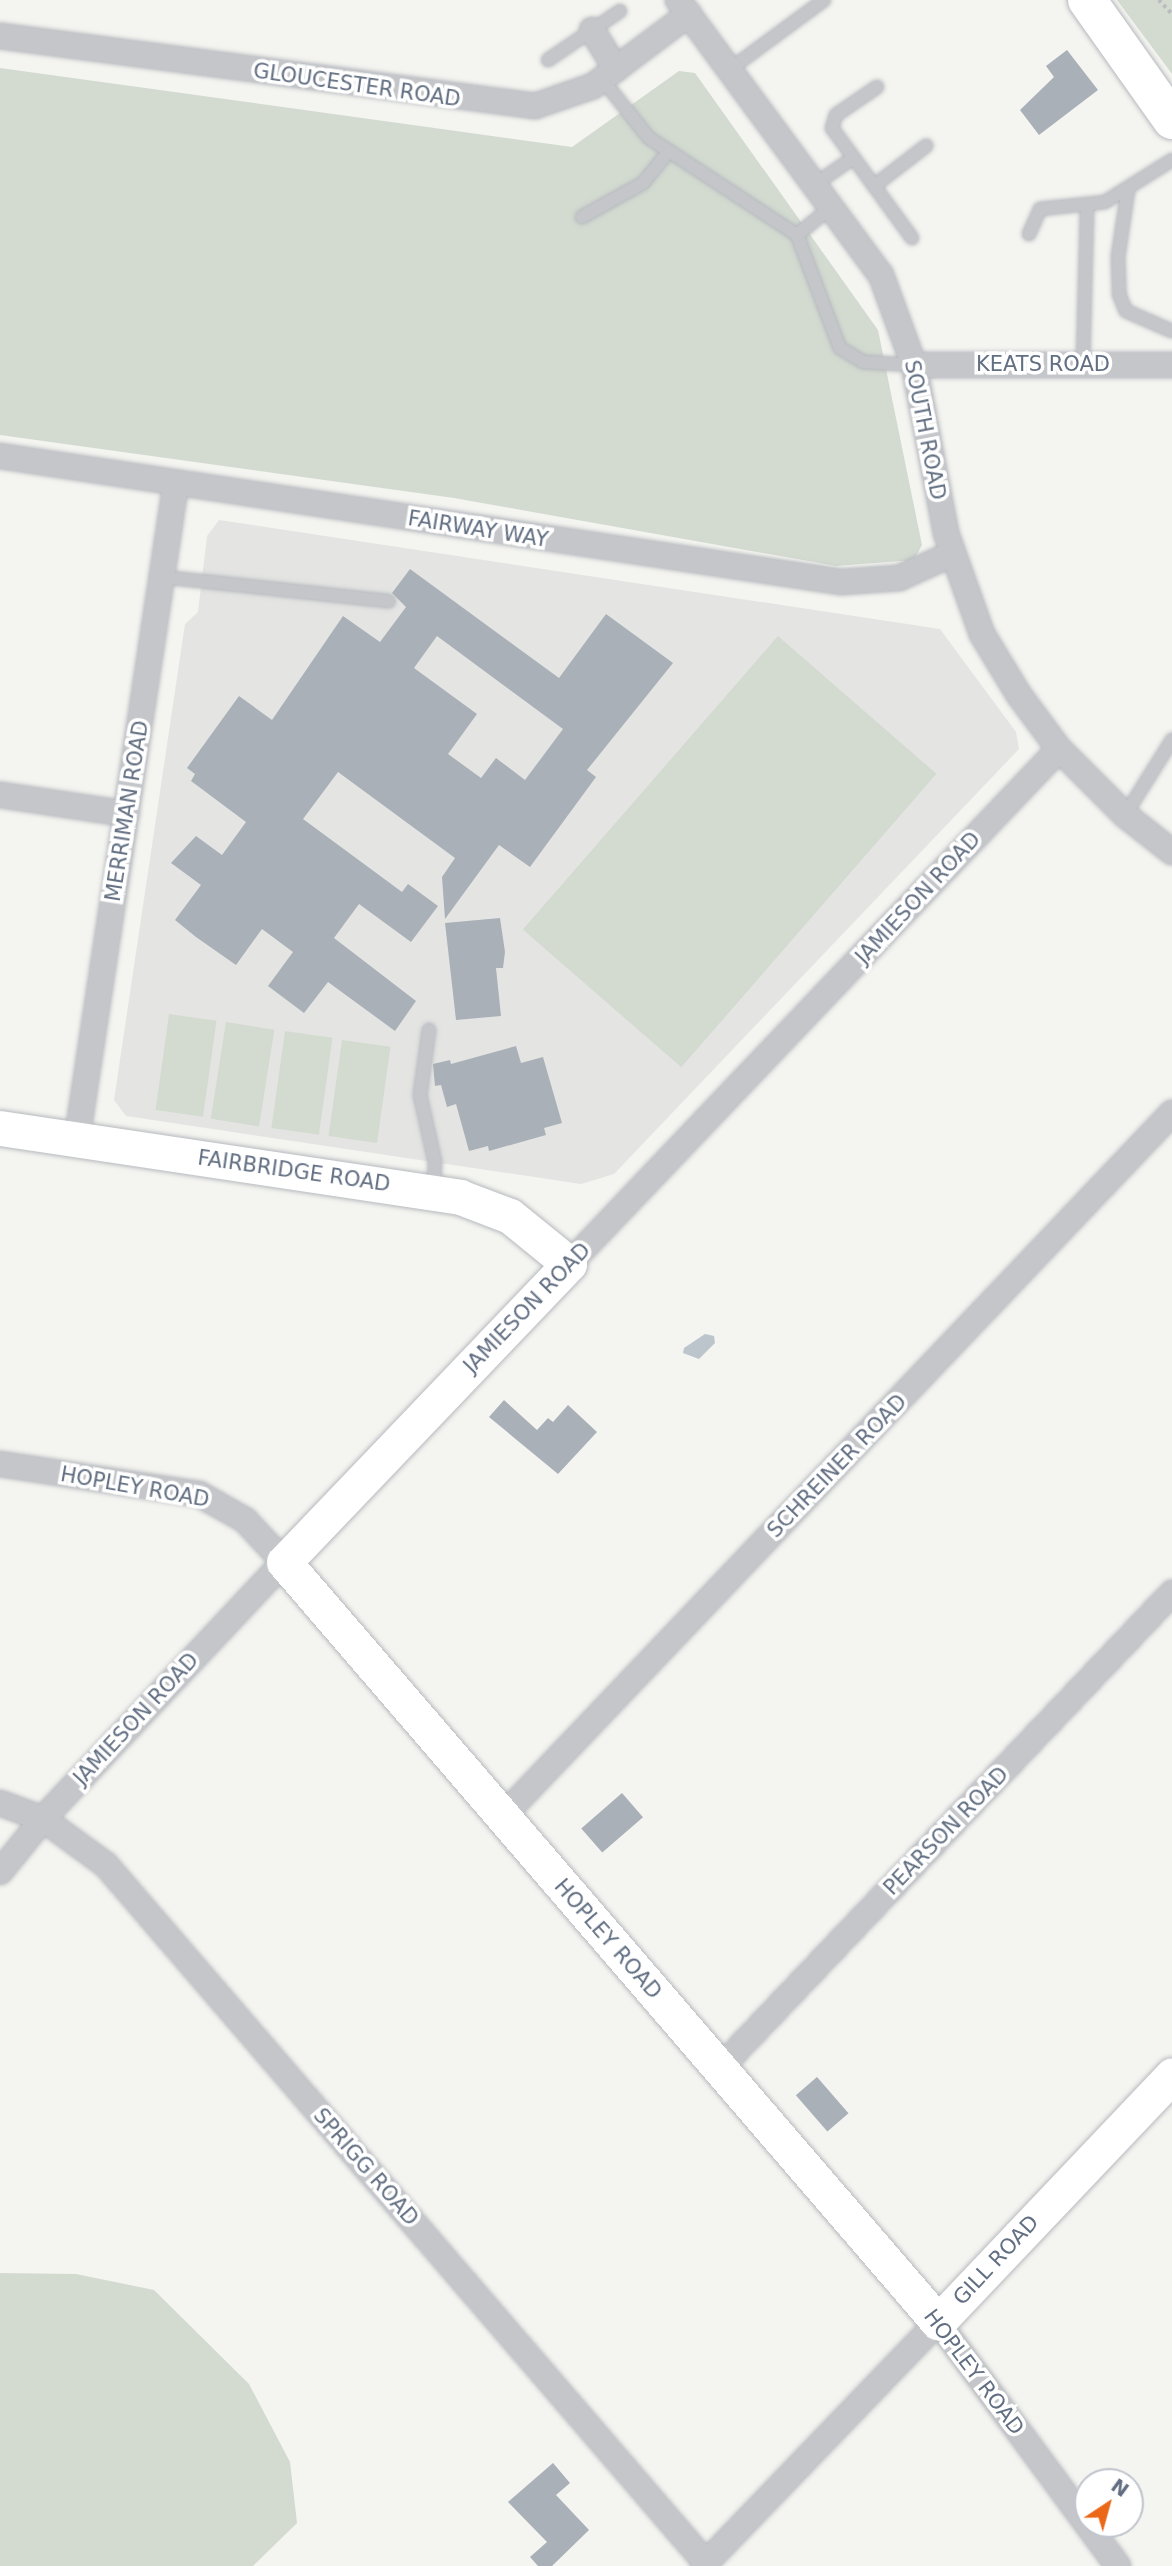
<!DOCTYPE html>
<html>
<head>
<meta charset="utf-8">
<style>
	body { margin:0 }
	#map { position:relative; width:1172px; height:2566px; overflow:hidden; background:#f4f4f0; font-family:"DejaVu Sans",sans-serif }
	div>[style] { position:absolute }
	.built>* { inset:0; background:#e4e5e3 }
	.green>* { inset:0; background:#d3dbd1; transform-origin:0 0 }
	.water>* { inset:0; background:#bcc5cc }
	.building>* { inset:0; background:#a9b0b7; transform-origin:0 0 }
	.path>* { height:3.5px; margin-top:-1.75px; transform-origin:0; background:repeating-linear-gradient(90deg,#bbbcbf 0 3.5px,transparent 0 7px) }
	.roads { filter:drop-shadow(0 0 2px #b6b9be) drop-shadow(0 0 2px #b6b9be) }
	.lane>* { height:12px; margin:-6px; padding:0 6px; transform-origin:6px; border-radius:6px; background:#c4c6ca }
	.street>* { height:24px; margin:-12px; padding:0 12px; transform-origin:12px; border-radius:12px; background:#c4c6ca }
	.secondary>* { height:35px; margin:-17.5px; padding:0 17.5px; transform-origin:17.5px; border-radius:17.5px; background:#fff }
	.primary>* { height:38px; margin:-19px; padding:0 19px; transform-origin:19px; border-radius:19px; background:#fff }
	span { translate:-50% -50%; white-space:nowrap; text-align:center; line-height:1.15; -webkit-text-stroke:7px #fff; paint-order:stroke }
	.street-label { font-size:21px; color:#626f82 }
	.north { position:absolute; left:1074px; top:2468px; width:70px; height:70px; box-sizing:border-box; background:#fff; border:2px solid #c0c5cd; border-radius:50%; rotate:36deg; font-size:19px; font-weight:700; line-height:28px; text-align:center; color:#626f82 }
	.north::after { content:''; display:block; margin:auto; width:24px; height:32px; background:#eb6819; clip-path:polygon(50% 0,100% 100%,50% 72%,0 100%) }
</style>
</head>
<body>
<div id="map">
	<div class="built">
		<i style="clip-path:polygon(219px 520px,940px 629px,1016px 732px,1019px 749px,614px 1174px,581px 1184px,126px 1116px,114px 1100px,185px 624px,198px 612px,207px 536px)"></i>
	</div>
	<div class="green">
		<i style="clip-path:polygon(1117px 0,1172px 0,1172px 74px)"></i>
		<i style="clip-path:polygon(0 68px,572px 147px,679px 71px,695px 73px,878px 330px,922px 545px,914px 560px,836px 566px,454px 498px,0 435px)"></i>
		<i style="left:778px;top:636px;width:210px;height:389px;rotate:41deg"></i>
		<i style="left:169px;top:1014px;width:48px;height:97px;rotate:8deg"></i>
		<i style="left:226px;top:1022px;width:49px;height:98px;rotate:9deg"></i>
		<i style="left:285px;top:1031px;width:48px;height:98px;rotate:8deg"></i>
		<i style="left:342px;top:1040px;width:49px;height:97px;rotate:8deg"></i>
		<i style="clip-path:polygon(0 2273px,76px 2274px,154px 2290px,249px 2384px,290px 2462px,297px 2523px,253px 2566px,0 2566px)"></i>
	</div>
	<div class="water">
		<i style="clip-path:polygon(705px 1334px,714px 1336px,715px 1343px,699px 1359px,683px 1353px,684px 1348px)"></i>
	</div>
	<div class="building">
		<i style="clip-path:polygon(1067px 50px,1098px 90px,1039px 135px,1020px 110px,1054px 77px,1046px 66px)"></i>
		<i style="clip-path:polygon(evenodd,410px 569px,559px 678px,606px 614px,673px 663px,587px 770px,596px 777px,530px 867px,499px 845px,445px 919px,442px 877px,455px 858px,338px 772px,303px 819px,402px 892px,408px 884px,438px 906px,411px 942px,359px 904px,334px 938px,416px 1001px,395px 1031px,328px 982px,304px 1013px,268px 986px,293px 952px,262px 929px,236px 965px,196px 937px,175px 920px,201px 885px,171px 863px,196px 836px,222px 855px,246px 822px,191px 781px,195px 774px,187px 768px,239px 696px,272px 720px,343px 616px,380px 642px,406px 607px,392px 593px,410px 569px,437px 636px,563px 729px,525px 780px,496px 758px,481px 778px,448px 754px,477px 714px,414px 668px,437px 636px)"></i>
		<i style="clip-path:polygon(500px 918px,505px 952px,503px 968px,496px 968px,501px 1016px,456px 1020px,445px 923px)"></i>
		<i style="clip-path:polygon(516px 1046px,521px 1063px,543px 1057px,562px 1123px,544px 1128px,546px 1135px,489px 1151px,488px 1146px,469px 1151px,456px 1104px,447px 1107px,441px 1085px,435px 1086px,433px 1064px,450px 1060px,451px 1064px)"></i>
		<i style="clip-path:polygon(504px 1400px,537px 1430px,548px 1418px,553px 1422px,568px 1405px,597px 1432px,558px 1474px,489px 1417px)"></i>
		<i style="left:622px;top:1793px;width:32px;height:54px;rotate:49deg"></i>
		<i style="left:817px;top:2077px;width:48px;height:28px;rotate:49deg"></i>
		<i style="clip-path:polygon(553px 2463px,570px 2483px,556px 2495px,589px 2530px,552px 2566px,538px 2566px,530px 2557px,547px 2542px,508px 2502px)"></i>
	</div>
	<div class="path">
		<i style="left:1159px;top:0;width:19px;rotate:47deg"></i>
	</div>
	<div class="roads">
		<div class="lane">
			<i style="left:548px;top:60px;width:87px;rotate:-34.2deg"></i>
			<i style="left:729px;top:70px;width:118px;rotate:-36.4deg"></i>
			<i style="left:602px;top:79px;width:75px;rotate:51.5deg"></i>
			<i style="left:649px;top:138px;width:177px;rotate:33.2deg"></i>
			<i style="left:877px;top:87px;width:50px;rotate:145.7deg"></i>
			<i style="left:836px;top:115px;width:14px;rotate:107deg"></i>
			<i style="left:832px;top:128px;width:136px;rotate:54deg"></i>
			<i style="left:814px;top:185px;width:47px;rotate:-34.7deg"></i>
			<i style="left:874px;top:186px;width:66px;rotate:-37.6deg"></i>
			<i style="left:1128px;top:190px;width:68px;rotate:98.5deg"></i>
			<i style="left:1118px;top:257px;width:37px;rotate:88deg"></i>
			<i style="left:1119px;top:294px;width:18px;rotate:68deg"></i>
			<i style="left:1126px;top:311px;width:50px;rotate:23.5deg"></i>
			<i style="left:830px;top:208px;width:43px;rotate:140.7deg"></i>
			<i style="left:797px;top:235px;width:121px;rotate:69.2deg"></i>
			<i style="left:840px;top:348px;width:27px;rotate:31deg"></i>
			<i style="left:863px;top:362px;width:51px;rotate:3.4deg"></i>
			<i style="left:582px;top:217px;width:70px;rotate:-29.1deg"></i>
			<i style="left:643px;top:183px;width:38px;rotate:-51deg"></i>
			<i style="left:1029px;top:234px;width:27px;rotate:-66deg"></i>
			<i style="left:1040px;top:209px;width:65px;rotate:-6.1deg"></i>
			<i style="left:1105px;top:202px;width:79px;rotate:-32.1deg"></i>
			<i style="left:1083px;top:363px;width:158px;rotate:-88.5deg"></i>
			<i style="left:163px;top:577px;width:227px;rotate:6.1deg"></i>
			<i style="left:1125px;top:815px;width:89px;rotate:-57.9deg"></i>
			<i style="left:429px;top:1030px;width:66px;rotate:97.9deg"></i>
			<i style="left:420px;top:1095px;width:69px;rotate:77.4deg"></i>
			<i style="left:435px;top:1162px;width:30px;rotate:92deg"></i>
		</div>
		<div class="street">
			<i style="left:678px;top:0;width:342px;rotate:53.6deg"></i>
			<i style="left:881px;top:275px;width:96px;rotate:69.9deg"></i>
			<i style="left:914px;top:365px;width:171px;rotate:79.2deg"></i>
			<i style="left:946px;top:533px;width:107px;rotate:70.4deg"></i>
			<i style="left:982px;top:634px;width:71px;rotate:58.8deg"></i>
			<i style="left:1019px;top:695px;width:67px;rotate:53.5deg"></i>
			<i style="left:1059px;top:749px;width:93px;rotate:45deg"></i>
			<i style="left:1125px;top:815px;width:60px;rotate:38.2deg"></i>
			<i style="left:592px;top:30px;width:46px;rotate:58.4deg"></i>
			<i style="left:0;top:36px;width:540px;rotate:7.45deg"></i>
			<i style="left:535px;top:106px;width:61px;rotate:-19deg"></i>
			<i style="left:593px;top:86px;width:120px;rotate:-36.9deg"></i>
			<i style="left:914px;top:365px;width:258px"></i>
			<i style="left:0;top:456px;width:850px;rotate:8.52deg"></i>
			<i style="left:841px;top:582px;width:58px;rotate:-3.9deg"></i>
			<i style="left:899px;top:578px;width:58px;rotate:-24.4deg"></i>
			<i style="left:0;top:795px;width:128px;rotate:8.5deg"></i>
			<i style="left:77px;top:1139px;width:663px;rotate:-81.42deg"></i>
			<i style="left:569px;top:1264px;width:711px;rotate:-46.42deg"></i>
			<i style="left:0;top:1464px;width:201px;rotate:8.6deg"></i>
			<i style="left:199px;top:1494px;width:53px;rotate:29.5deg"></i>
			<i style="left:245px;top:1520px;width:57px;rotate:47.1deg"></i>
			<i style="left:284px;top:1562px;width:352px;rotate:133.2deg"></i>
			<i style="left:43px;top:1819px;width:68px;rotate:129.1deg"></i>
			<i style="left:0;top:1803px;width:46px;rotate:20.4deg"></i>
			<i style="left:43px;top:1819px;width:78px;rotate:36.1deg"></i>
			<i style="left:106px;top:1865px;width:920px;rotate:49.32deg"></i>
			<i style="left:502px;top:1817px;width:972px;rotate:-46.42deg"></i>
			<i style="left:720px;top:2068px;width:656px;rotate:-46.42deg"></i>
			<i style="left:703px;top:2566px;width:339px;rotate:-46.1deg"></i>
			<i style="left:938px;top:2322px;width:303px;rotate:53.6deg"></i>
		</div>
		<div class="secondary">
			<i style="left:0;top:1128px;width:465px;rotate:8.5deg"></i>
			<i style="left:460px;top:1197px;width:53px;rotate:20.8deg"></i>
			<i style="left:510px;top:1216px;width:76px;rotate:39.1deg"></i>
			<i style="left:569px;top:1264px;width:412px;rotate:133.7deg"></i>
			<i style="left:284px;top:1562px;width:1003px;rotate:49.29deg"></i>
			<i style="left:938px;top:2322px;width:340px;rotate:-46.5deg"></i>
		</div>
		<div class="primary">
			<i style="left:1087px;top:0;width:147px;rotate:54.7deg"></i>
		</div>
	</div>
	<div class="street-label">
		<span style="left:357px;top:85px;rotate:8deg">GLOUCESTER ROAD</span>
		<span style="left:1043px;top:364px">KEATS ROAD</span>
		<span style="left:925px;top:430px;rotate:79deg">SOUTH ROAD</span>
		<span style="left:478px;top:529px;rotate:9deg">FAIRWAY WAY</span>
		<span style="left:127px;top:811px;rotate:-81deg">MERRIMAN ROAD</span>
		<span style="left:918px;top:898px;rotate:-47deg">JAMIESON ROAD</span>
		<span style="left:294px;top:1171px;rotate:8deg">FAIRBRIDGE ROAD</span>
		<span style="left:527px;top:1308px;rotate:-46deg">JAMIESON ROAD</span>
		<span style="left:837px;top:1466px;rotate:-46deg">SCHREINER ROAD</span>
		<span style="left:135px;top:1487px;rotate:10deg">HOPLEY ROAD</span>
		<span style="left:136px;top:1719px;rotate:-47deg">JAMIESON ROAD</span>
		<span style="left:946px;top:1831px;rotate:-46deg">PEARSON ROAD</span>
		<span style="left:608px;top:1939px;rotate:49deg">HOPLEY ROAD</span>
		<span style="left:366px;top:2167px;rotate:49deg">SPRIGG ROAD</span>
		<span style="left:996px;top:2260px;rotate:-47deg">GILL ROAD</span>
		<span style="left:974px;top:2372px;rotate:53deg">HOPLEY ROAD</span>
	</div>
	<div class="north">N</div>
</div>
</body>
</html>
